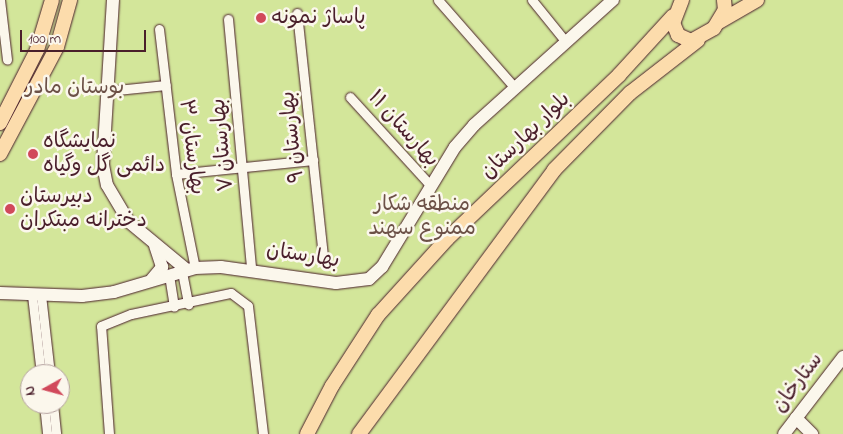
<!DOCTYPE html>
<html>
<head>
<meta charset="utf-8">
<style>
	body { margin:0 }
	#map { position:relative; width:843px; height:434px; overflow:hidden; background:#fbf7ec; font-family:"Indie Flower","Playpen Sans Arabic",sans-serif }
	div>[style] { position:absolute }
	.green>* { inset:0; background:#d3e69a }
	.roads { filter:drop-shadow(0 0 1px #4a1f2b) drop-shadow(0 0 1px #4a1f2b) }
	.street>* { height:9px; margin:-4.5px; padding:0 4.5px; transform-origin:4.5px; border-radius:4.5px; background:#fbf7ec }
	.secondary>* { height:12px; margin:-6px; padding:0 6px; transform-origin:6px; border-radius:6px; background:#fbf7ec }
	.primary>* { height:14px; margin:-7px; padding:0 7px; transform-origin:7px; border-radius:7px; background:#fcdcac }
	.dots>* { width:14px; height:14px; translate:-50% -50%; box-sizing:border-box; border:2px solid #fbf7ec; border-radius:50% }
	span { translate:-50% -50%; white-space:nowrap; text-align:center; line-height:1.15; -webkit-text-stroke:5px #fbf7ec; paint-order:stroke }
	.poi-label { font-size:21px; color:#4a1f2b }
	.left { translate:0 -50%; text-align:left }
	.park-label { font-size:21px; color:#6c5147 }
	.street-label { font-size:21px; color:#4a1f2b }
	.north { position:absolute; left:20px; top:364px; width:50px; height:50px; box-sizing:border-box; background:#fbf7ec; border:1px solid #b4a19f; border-radius:50%; rotate:263deg; font-size:14px; font-weight:700; line-height:20px; text-align:center; color:#4a1f2b }
	.north::after { content:''; display:block; margin:auto; width:18px; height:22px; background:#d1495b; clip-path:polygon(50% 0,100% 100%,50% 72%,0 100%) }
	.scale { position:absolute; left:20px; top:30px; width:126px; height:22px; box-sizing:border-box; border:2px solid #4a1f2b; border-top:0; padding-left:6px; font-size:15px; line-height:18px; white-space:nowrap; color:#4a1f2b; -webkit-text-stroke:4px #fbf7ec; paint-order:stroke }
</style>
</head>
<body>
<div id="map">
	<div class="green">
		<i style="clip-path:polygon(evenodd,0 0,843px 0,843px 434px,0 434px,0 0,30px 374px,60px 374px,60px 404px,30px 404px,30px 374px)"></i>
	</div>
	<div class="roads">
		<div class="street">
			<i style="left:0;top:0;width:60px;rotate:83.3deg"></i>
			<i style="left:438px;top:0;width:117px;rotate:48.8deg"></i>
			<i style="left:532px;top:0;width:54px;rotate:51deg"></i>
			<i style="left:297px;top:13px;width:244px;rotate:83.9deg"></i>
			<i style="left:228px;top:19px;width:250px;rotate:84.7deg"></i>
			<i style="left:159px;top:29px;width:146px;rotate:83.3deg"></i>
			<i style="left:176px;top:174px;width:96px;rotate:78.6deg"></i>
			<i style="left:107px;top:91px;width:59px;rotate:-5.8deg"></i>
			<i style="left:350px;top:97px;width:120px;rotate:47.7deg"></i>
			<i style="left:176px;top:174px;width:138px;rotate:-5.8deg"></i>
			<i style="left:182px;top:272px;width:33px;rotate:79deg"></i>
			<i style="left:169px;top:275px;width:32px;rotate:81deg"></i>
			<i style="left:32px;top:295px;width:80px;rotate:83.5deg"></i>
			<i style="left:41px;top:295px;width:80px;rotate:83.5deg"></i>
			<i style="left:44px;top:404px;width:30px;rotate:84deg"></i>
			<i style="left:53px;top:404px;width:30px;rotate:84deg"></i>
			<i style="left:109px;top:434px;width:108px;rotate:-94.2deg"></i>
			<i style="left:101px;top:326px;width:32px;rotate:-22deg"></i>
			<i style="left:131px;top:314px;width:102px;rotate:-11.9deg"></i>
			<i style="left:231px;top:293px;width:21px;rotate:37deg"></i>
			<i style="left:248px;top:306px;width:129px;rotate:83.3deg"></i>
		</div>
		<div class="secondary">
			<i style="left:113px;top:0;width:165px;rotate:93.5deg"></i>
			<i style="left:103px;top:165px;width:20px;rotate:79deg"></i>
			<i style="left:107px;top:185px;width:43px;rotate:59.3deg"></i>
			<i style="left:129px;top:222px;width:75px;rotate:39.6deg"></i>
			<i style="left:152px;top:279px;width:16px;rotate:-50deg"></i>
			<i style="left:162px;top:267px;width:22px;rotate:-108deg"></i>
			<i style="left:0;top:293px;width:82px;rotate:2.1deg"></i>
			<i style="left:82px;top:296px;width:32px;rotate:-7deg"></i>
			<i style="left:114px;top:292px;width:84px;rotate:-16.5deg"></i>
			<i style="left:195px;top:268px;width:26px;rotate:-2deg"></i>
			<i style="left:221px;top:267px;width:116px;rotate:7.9deg"></i>
			<i style="left:336px;top:283px;width:33px;rotate:-7deg"></i>
			<i style="left:369px;top:279px;width:18px;rotate:-43deg"></i>
			<i style="left:382px;top:267px;width:140px;rotate:-58.7deg"></i>
			<i style="left:455px;top:147px;width:29px;rotate:-49deg"></i>
			<i style="left:474px;top:125px;width:187px;rotate:-42deg"></i>
			<i style="left:796px;top:418px;width:23px;rotate:45deg"></i>
			<i style="left:784px;top:434px;width:97px;rotate:-52.5deg"></i>
		</div>
		<div class="primary">
			<i style="left:682px;top:0;width:25px;rotate:111deg"></i>
			<i style="left:673px;top:23px;width:13px;rotate:67deg"></i>
			<i style="left:678px;top:35px;width:14px;rotate:25deg"></i>
			<i style="left:691px;top:41px;width:26px;rotate:-29deg"></i>
			<i style="left:714px;top:28px;width:21px;rotate:-59deg"></i>
			<i style="left:725px;top:10px;width:10px;rotate:-96deg"></i>
			<i style="left:719px;top:22px;width:44px;rotate:-30.1deg"></i>
			<i style="left:0;top:123px;width:82px;rotate:-63.1deg"></i>
			<i style="left:37px;top:50px;width:52px;rotate:-73.3deg"></i>
			<i style="left:0;top:154px;width:121px;rotate:-62deg"></i>
			<i style="left:57px;top:47px;width:49px;rotate:-74.5deg"></i>
			<i style="left:307px;top:434px;width:54px;rotate:-62.5deg"></i>
			<i style="left:332px;top:386px;width:85px;rotate:-57.1deg"></i>
			<i style="left:378px;top:315px;width:103px;rotate:-47.8deg"></i>
			<i style="left:447px;top:239px;width:238px;rotate:-43.6deg"></i>
			<i style="left:619px;top:75px;width:80px;rotate:-47.5deg"></i>
			<i style="left:359px;top:434px;width:328px;rotate:-53.5deg"></i>
			<i style="left:554px;top:170px;width:108px;rotate:-45.4deg"></i>
			<i style="left:630px;top:93px;width:86px;rotate:-37.9deg"></i>
		</div>
	</div>
	<div class="dots">
		<i style="left:261px;top:18px;background:#d1495b"></i>
		<i style="left:33px;top:154px;background:#d1495b"></i>
		<i style="left:10px;top:209px;background:#d1495b"></i>
	</div>
	<div class="poi-label">
		<span class="left" style="left:271px;top:18px">پاساژ نمونه</span>
		<span class="left" style="left:43px;top:154px">نمایشگاه<br>دائمی گل وگیاه</span>
		<span class="left" style="left:20px;top:209px">دبیرستان<br>دخترانه مبتکران</span>
	</div>
	<div class="park-label">
		<span style="left:75px;top:88px">بوستان مادر</span>
		<span style="left:422px;top:217px">منطقه شکار<br>ممنوع سهند</span>
	</div>
	<div class="street-label">
		<span style="left:403px;top:129px;rotate:48deg">بهارستان ۱۱</span>
		<span style="left:526px;top:136px;rotate:-44deg">بلوار بهارستان</span>
		<span style="left:293px;top:137px;rotate:-96deg">بهارستان ۹</span>
		<span style="left:223px;top:145px;rotate:-95deg">بهارستان ۷</span>
		<span style="left:191px;top:147px;rotate:83deg">بهارستان ۳</span>
		<span style="left:303px;top:256px;rotate:9deg">بهارستان</span>
		<span style="left:798px;top:383px;rotate:-53deg">ستارخان</span>
	</div>
	<div class="north">N</div>
	<div class="scale">100 m</div>
</div>
</body>
</html>
